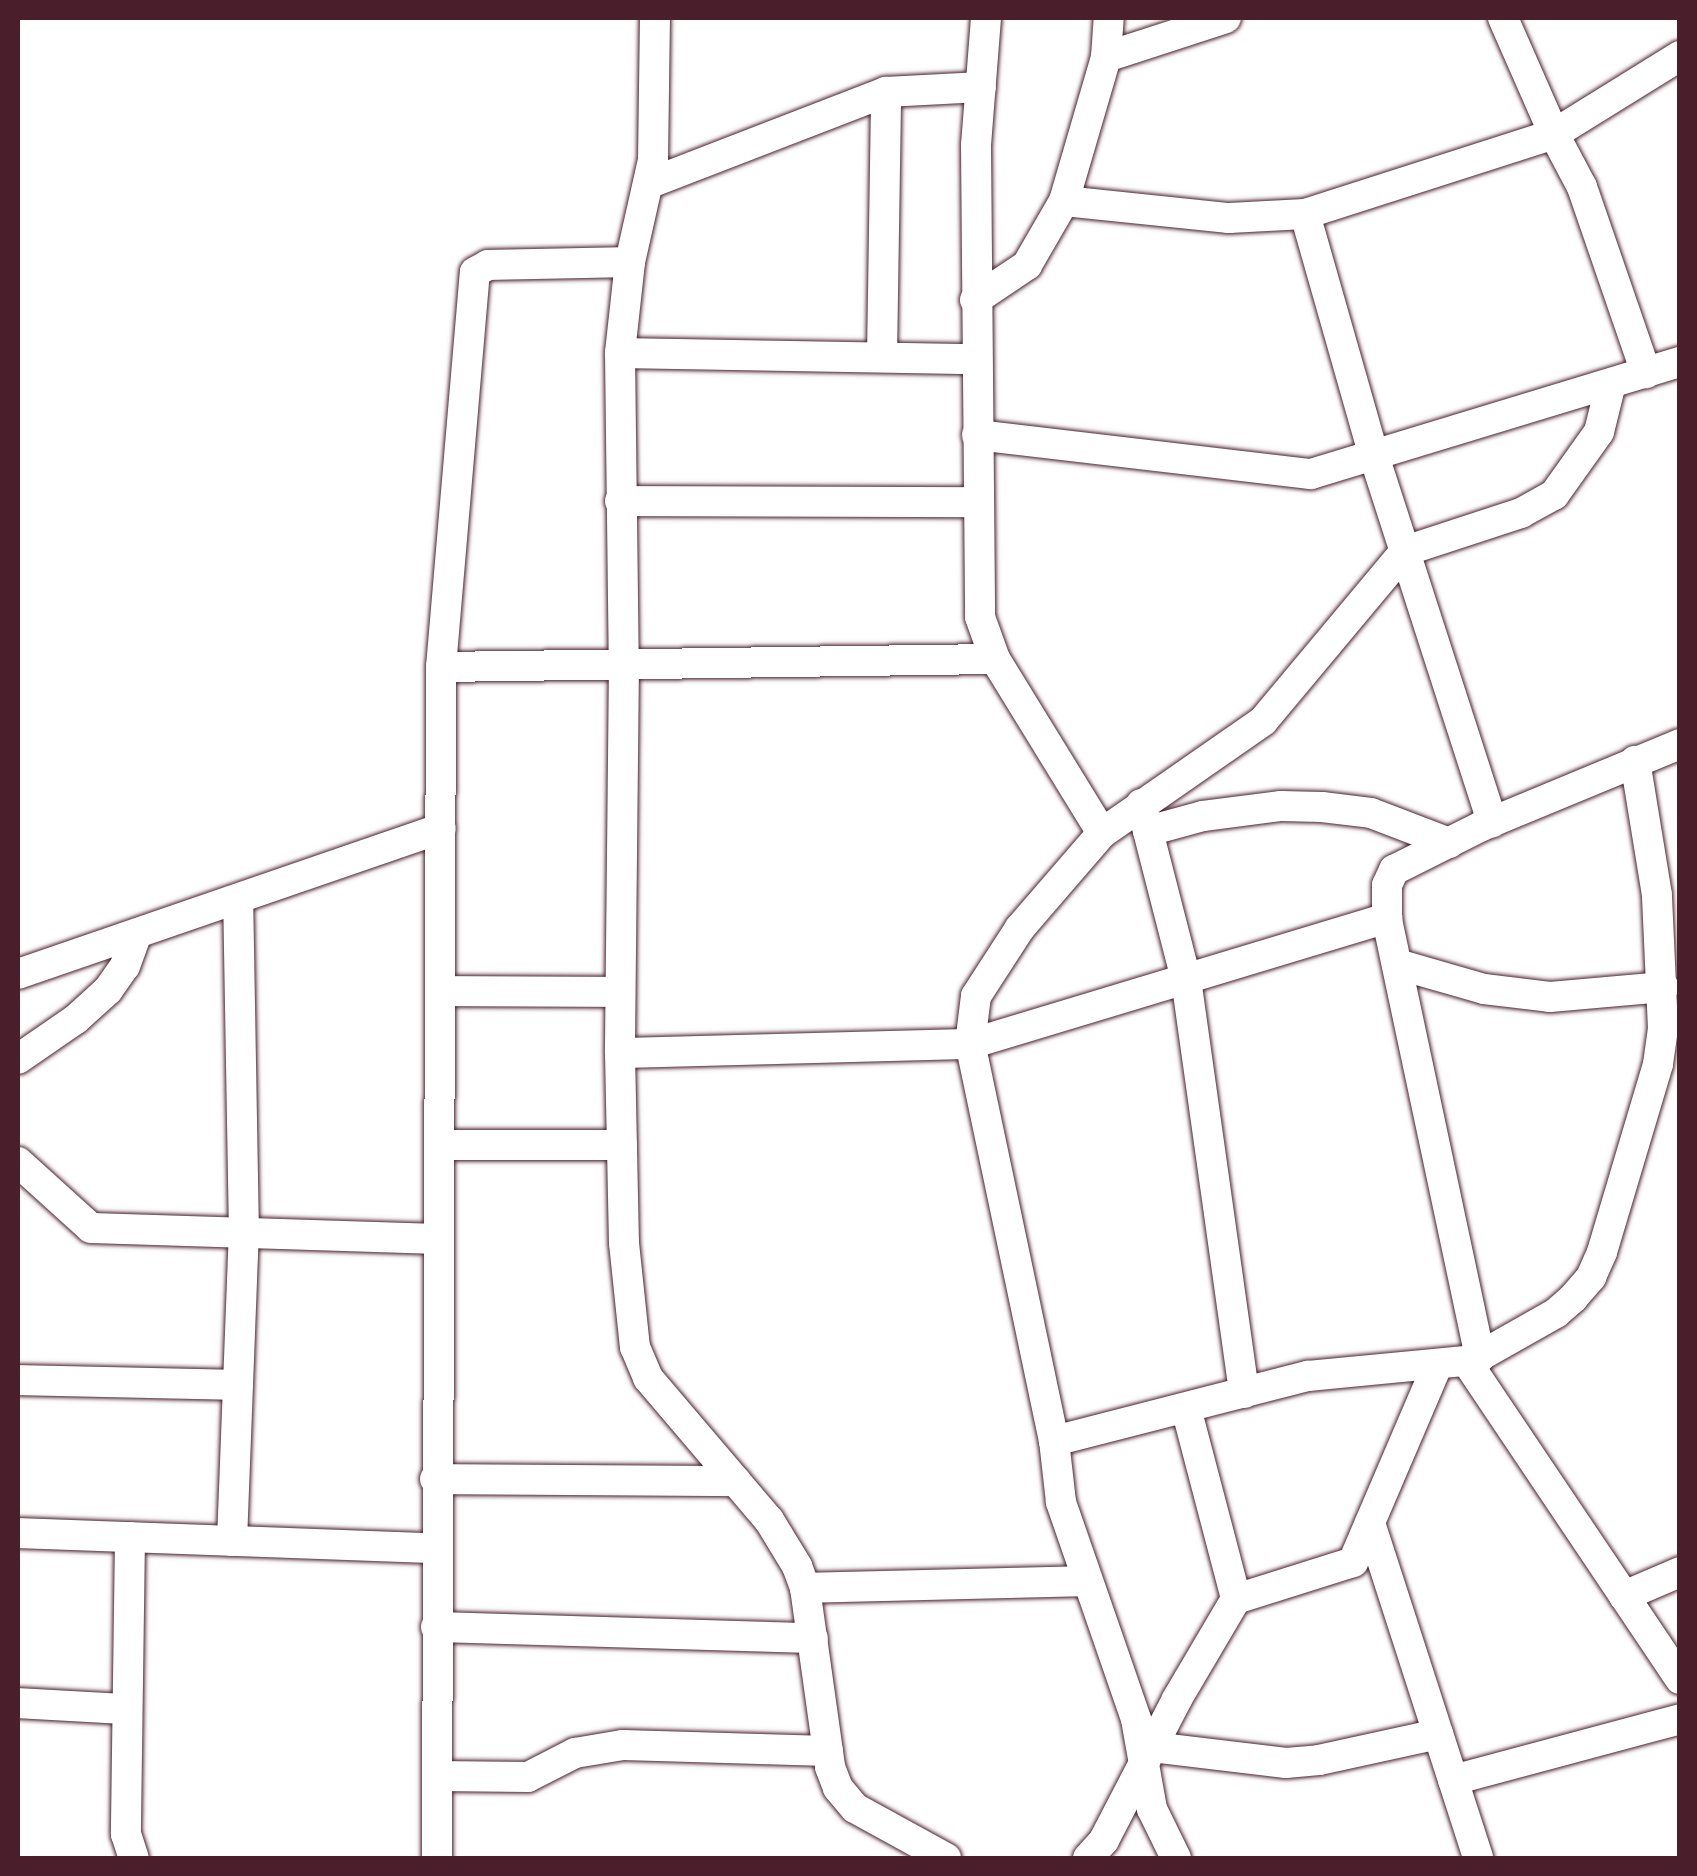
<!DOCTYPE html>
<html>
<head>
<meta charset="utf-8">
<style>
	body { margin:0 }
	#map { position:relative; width:1697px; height:1876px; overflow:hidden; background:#fff; font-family:"Gochi Hand",sans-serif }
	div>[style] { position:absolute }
	.roads { filter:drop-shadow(0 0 2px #4a1f2b) drop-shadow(0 0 2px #4a1f2b) }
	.minor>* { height:30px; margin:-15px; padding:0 15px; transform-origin:15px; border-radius:15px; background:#fff }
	span { translate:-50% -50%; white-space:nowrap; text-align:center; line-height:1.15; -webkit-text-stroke:9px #fff; paint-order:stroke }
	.frame { position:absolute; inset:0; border:20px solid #4a1f2b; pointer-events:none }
</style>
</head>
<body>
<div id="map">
	<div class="roads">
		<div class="minor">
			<i style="left:986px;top:18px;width:127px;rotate:94.5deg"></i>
			<i style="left:976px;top:145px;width:472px;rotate:89.5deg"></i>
			<i style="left:980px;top:617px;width:45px;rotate:70.3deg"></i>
			<i style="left:995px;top:659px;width:204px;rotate:58.4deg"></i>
			<i style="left:1503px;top:18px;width:127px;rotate:66.3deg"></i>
			<i style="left:1554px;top:134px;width:148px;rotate:-31.8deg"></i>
			<i style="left:1106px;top:57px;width:126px;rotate:-18deg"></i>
			<i style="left:650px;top:183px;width:253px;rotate:-21.1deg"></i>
			<i style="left:1064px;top:201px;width:166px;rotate:5.9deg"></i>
			<i style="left:1229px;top:218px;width:76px;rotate:-3deg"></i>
			<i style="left:1305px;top:214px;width:262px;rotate:-17.8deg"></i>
			<i style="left:1554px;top:134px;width:60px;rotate:62.2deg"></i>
			<i style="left:1582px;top:187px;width:197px;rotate:71deg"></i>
			<i style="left:1305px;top:214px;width:252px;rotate:74.1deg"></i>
			<i style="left:1374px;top:456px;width:385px;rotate:72.1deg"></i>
			<i style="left:630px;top:262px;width:92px;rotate:96.3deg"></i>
			<i style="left:620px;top:353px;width:310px;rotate:89.3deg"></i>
			<i style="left:624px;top:663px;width:390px;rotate:90.6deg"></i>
			<i style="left:620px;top:1053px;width:190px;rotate:88.8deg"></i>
			<i style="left:624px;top:1243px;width:105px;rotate:84deg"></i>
			<i style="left:635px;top:1347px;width:34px;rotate:67deg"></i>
			<i style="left:648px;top:1378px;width:187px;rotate:49.6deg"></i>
			<i style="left:769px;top:1520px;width:54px;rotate:58.7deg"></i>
			<i style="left:797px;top:1566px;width:23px;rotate:70deg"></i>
			<i style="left:805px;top:1588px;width:181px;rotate:82deg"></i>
			<i style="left:830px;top:1767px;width:22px;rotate:69deg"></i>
			<i style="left:838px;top:1788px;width:26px;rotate:50deg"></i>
			<i style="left:855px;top:1808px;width:104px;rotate:28.8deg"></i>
			<i style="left:975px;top:300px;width:63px;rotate:-33.9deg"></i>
			<i style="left:1027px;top:265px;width:74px;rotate:-60deg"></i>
			<i style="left:1064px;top:201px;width:150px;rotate:-73.7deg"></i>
			<i style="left:1106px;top:57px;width:39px;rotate:-86deg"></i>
			<i style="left:620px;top:353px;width:355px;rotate:1deg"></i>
			<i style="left:882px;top:357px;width:265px;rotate:-89.1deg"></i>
			<i style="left:886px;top:92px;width:95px;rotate:-3deg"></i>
			<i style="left:977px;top:435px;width:336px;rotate:6.7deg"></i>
			<i style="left:1311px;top:474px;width:386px;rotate:-16.9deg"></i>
			<i style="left:620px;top:501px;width:356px;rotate:0.2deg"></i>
			<i style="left:441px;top:667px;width:554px;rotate:-0.83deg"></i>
			<i style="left:1141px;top:804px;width:181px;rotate:75.6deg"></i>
			<i style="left:1186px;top:979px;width:418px;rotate:82deg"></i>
			<i style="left:1148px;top:831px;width:57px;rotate:-15.3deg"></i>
			<i style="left:1203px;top:816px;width:79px;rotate:-7.3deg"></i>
			<i style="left:1281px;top:806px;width:41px;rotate:1.4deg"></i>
			<i style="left:1322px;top:807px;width:49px;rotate:7deg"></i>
			<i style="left:1371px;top:813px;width:84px;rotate:21deg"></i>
			<i style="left:1397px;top:964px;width:91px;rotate:16deg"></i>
			<i style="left:1484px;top:989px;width:66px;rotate:6.9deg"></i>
			<i style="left:1550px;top:997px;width:114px;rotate:-5deg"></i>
			<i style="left:18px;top:974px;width:447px;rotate:-19deg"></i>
			<i style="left:441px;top:991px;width:179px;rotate:0.3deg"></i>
			<i style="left:620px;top:1053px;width:350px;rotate:-1.5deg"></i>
			<i style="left:970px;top:1044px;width:436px;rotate:-16.8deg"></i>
			<i style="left:18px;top:1059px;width:70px;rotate:-34.6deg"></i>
			<i style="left:76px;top:1019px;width:43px;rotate:-42.2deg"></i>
			<i style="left:108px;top:990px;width:29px;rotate:-55deg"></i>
			<i style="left:125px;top:966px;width:32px;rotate:-70deg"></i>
			<i style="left:439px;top:1145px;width:183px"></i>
			<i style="left:18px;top:1162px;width:98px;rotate:42.1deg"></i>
			<i style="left:91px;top:1228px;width:348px;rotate:1.8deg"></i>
			<i style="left:1480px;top:1357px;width:449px;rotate:-102deg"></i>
			<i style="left:1387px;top:918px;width:33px;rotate:-90deg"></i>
			<i style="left:1387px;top:885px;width:17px;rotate:-65deg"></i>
			<i style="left:1394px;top:870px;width:98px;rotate:-26.6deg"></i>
			<i style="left:1482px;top:826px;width:214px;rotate:-22.5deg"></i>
			<i style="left:1467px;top:1362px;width:382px;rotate:56.1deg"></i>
			<i style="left:18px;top:1380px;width:220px;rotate:1.3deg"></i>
			<i style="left:1186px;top:1408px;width:197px;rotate:75.3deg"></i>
			<i style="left:1054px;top:1441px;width:262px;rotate:-14.4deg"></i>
			<i style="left:1308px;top:1376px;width:166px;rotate:-5.5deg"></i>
			<i style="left:1473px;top:1360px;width:95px;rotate:-29.5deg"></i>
			<i style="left:1556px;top:1313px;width:23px;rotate:-41deg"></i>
			<i style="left:1573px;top:1298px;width:28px;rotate:-49deg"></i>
			<i style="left:1591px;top:1277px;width:27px;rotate:-66deg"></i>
			<i style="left:1602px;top:1252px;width:196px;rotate:-73.4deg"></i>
			<i style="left:1658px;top:1064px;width:35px;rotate:-82deg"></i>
			<i style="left:1663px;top:1029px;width:134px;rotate:-92.6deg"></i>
			<i style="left:1657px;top:895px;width:136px;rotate:-99.3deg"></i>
			<i style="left:435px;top:1479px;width:301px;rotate:0.4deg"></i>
			<i style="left:1370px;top:1523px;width:352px;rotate:72.1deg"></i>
			<i style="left:18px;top:1533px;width:418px;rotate:2.1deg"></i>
			<i style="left:130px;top:1537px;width:297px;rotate:90.8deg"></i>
			<i style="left:126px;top:1834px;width:25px;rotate:72deg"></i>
			<i style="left:232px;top:1541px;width:306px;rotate:-87.8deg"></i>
			<i style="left:244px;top:1235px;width:335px;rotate:-91deg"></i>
			<i style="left:805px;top:1588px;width:281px;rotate:-1.4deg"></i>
			<i style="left:1624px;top:1596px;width:61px;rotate:-23.2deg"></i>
			<i style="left:436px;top:1627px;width:377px;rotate:1.7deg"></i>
			<i style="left:18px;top:1703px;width:109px;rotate:3.2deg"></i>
			<i style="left:1152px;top:1747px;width:135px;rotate:6.8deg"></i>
			<i style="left:1286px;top:1763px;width:33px;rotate:-5deg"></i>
			<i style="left:1319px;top:1760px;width:122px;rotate:-12.3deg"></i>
			<i style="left:437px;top:1776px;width:91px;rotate:0.6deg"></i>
			<i style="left:528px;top:1777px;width:53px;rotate:-27.1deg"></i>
			<i style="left:575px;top:1753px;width:49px;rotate:-9.5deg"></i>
			<i style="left:623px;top:1745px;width:205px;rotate:1.7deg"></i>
			<i style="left:1453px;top:1780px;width:235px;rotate:-15deg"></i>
			<i style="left:437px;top:1858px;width:1191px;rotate:-89.81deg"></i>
			<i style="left:441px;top:667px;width:396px;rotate:-85.1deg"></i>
			<i style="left:475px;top:272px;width:15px;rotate:-28deg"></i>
			<i style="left:488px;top:265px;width:142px;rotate:-1.2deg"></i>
			<i style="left:630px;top:262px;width:105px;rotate:-77.3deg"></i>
			<i style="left:653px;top:160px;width:142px;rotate:-89.2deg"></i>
			<i style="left:1088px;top:1858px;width:24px;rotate:-48deg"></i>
			<i style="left:1104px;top:1840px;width:159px;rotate:-62.6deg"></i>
			<i style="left:1177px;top:1699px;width:116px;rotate:-59.5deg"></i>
			<i style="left:1236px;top:1599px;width:123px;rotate:-17.5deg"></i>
			<i style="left:1353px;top:1562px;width:213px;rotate:-66.8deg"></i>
			<i style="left:1176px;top:1858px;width:55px;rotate:-116.1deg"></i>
			<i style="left:1152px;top:1809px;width:91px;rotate:-100.1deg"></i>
			<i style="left:1136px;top:1719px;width:230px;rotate:-109.1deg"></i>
			<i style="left:1061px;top:1502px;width:61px;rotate:-96.5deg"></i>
			<i style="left:1054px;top:1441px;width:406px;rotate:-101.9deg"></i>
			<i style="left:970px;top:1044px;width:48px;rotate:-82.9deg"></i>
			<i style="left:976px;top:996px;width:81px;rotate:-57.1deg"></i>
			<i style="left:1020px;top:928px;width:125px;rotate:-49.2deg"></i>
			<i style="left:1102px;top:833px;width:196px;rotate:-34.8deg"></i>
			<i style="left:1263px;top:721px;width:222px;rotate:-50.1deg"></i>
			<i style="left:1405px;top:551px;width:122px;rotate:-18.1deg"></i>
			<i style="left:1521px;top:513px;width:38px;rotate:-29deg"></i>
			<i style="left:1554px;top:495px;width:77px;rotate:-54.5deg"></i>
			<i style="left:1599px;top:432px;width:50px;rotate:-76.2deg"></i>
		</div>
	</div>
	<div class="frame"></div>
</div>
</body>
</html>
